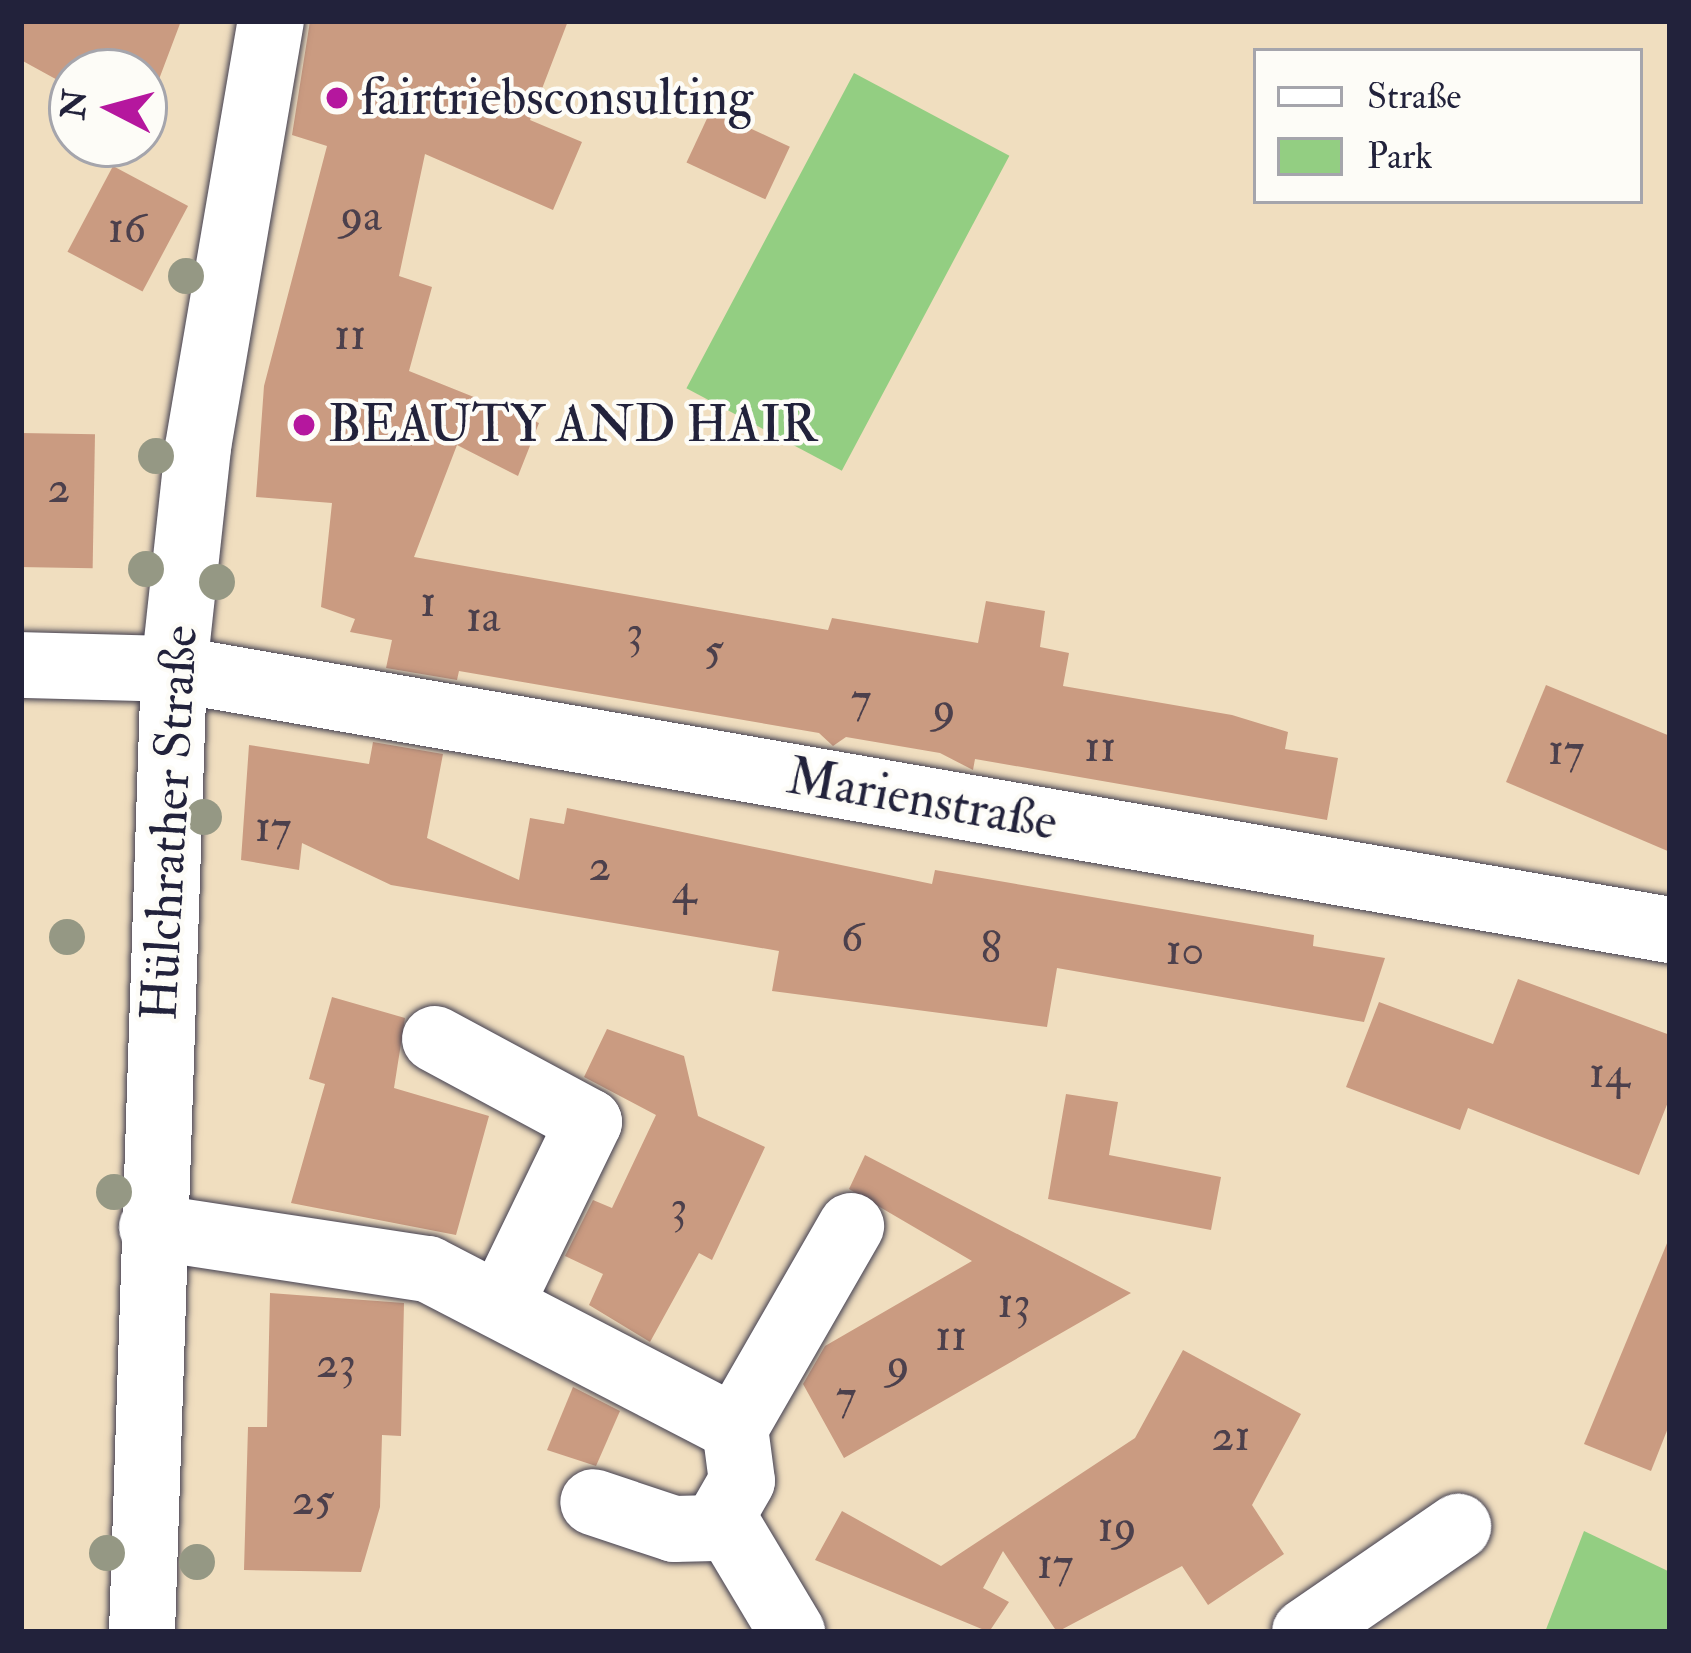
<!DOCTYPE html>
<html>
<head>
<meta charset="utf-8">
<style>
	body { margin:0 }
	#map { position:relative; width:1691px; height:1653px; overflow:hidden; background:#f0debf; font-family:"IM FELL Double Pica",serif }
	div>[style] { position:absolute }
	.green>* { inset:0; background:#93ce82; transform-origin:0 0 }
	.building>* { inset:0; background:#ca9b81; transform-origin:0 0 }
	.roads { filter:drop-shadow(0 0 3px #413e4f) drop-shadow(0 0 3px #413e4f) }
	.minor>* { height:66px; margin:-33px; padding:0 33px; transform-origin:33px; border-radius:33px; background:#fff }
	.trees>* { width:36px; height:36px; margin:-18px; border-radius:50%; background:#959884 }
	.dots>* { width:33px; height:33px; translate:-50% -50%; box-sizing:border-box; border:6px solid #fdfcf7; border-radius:50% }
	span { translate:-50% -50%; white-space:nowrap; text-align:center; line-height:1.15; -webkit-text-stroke:9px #fdfcf7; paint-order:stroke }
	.number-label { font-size:45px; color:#4c404c }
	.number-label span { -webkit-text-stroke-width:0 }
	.poi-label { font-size:51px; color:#22223b }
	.left { translate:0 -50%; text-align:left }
	.street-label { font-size:51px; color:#22223b }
	.frame { position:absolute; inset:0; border:24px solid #22223b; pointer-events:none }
	.legend { position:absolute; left:1253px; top:48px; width:390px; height:156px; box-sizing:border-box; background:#fdfcf7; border:3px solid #a5a5ac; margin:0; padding:15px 21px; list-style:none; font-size:36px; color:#22223b }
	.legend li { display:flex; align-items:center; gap:24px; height:60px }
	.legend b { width:60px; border:3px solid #a5a5ac }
	.north { position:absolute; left:48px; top:48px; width:120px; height:120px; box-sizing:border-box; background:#fdfcf7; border:3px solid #a5a5ac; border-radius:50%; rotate:276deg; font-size:33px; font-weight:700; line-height:48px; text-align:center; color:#22223b }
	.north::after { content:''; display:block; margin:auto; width:42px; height:54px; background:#b5179e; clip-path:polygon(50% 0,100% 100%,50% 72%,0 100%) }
</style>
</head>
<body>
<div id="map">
	<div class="green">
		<i style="left:854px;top:73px;width:176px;height:357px;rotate:28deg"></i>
		<i style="clip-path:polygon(1584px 1531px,1670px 1572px,1669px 1632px,1545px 1632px)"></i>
	</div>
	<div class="building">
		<i style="clip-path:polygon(21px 21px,181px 21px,144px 119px,144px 72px,72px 72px,72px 88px,21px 60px)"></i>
		<i style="clip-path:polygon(310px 21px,568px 21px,530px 120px,582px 142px,553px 210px,425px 154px,399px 276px,432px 287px,409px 371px,539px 423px,518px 476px,457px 445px,414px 557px,828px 630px,832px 618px,978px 643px,986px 601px,1045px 611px,1040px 647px,1069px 653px,1063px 686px,1232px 715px,1288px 732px,1285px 749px,1338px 758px,1327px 820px,975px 759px,973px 770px,940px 753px,846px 737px,833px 746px,819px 733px,459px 671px,457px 680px,386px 668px,392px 640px,350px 632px,355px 619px,321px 607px,332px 503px,256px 497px,264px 386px,327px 146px,292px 135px)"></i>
		<i style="left:711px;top:110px;width:87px;height:58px;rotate:25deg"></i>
		<i style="left:113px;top:166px;width:85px;height:97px;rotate:28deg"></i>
		<i style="left:21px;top:433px;width:74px;height:134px;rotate:1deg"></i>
		<i style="clip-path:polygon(1546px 685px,1670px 736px,1670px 852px,1506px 782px)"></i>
		<i style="clip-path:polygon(373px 742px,443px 754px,427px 838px,519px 880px,530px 818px,564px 824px,567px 808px,932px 884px,935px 870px,1314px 935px,1313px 946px,1385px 958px,1364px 1022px,1057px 968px,1047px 1027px,772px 991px,779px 951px,391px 885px,302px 843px,299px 870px,241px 860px,249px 745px,369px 764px)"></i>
		<i style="clip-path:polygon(1518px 979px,1670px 1035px,1670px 1097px,1639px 1175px,1468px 1108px,1460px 1130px,1346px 1087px,1379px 1002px,1493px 1044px)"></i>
		<i style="clip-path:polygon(332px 997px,405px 1018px,394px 1088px,489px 1116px,456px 1235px,291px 1203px,325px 1084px,309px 1079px)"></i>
		<i style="clip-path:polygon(607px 1029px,684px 1056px,698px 1116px,765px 1147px,712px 1260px,699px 1253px,650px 1342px,589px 1305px,603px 1274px,565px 1256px,593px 1200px,612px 1208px,656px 1115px,584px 1077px)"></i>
		<i style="clip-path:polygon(1066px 1094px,1118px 1102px,1109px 1155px,1221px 1177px,1211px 1230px,1048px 1199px)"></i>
		<i style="clip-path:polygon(865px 1155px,1131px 1293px,844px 1458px,803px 1384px,825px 1346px,972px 1261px,849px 1189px)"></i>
		<i style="clip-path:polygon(1670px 1236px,1670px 1423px,1651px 1471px,1584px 1444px)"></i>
		<i style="clip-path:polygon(270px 1293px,404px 1303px,401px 1436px,382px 1435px,380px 1507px,361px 1572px,244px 1570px,248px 1427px,267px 1427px)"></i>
		<i style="clip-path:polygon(1183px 1350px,1301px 1414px,1252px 1505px,1284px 1554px,1208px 1605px,1182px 1566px,1057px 1632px,1003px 1551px,983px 1588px,1009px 1602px,989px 1632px,815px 1560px,842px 1511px,941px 1566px,1135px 1438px)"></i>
		<i style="clip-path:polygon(573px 1387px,620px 1411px,596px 1466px,547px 1450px)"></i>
	</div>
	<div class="roads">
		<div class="minor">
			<i style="left:21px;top:665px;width:153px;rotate:1.5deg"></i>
			<i style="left:174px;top:669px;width:1519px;rotate:9.9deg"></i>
			<i style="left:435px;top:1039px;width:175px;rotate:28.3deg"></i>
			<i style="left:589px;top:1122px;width:203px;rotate:115.9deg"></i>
			<i style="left:152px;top:1227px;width:279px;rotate:8.7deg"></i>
			<i style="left:428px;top:1269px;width:346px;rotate:27.4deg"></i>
			<i style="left:735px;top:1428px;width:53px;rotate:82.5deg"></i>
			<i style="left:742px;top:1481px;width:54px;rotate:119.9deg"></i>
			<i style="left:715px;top:1528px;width:41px;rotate:178.6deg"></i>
			<i style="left:674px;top:1529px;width:85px;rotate:-161.6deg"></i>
			<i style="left:735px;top:1428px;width:233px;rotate:-60.1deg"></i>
			<i style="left:725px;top:1520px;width:131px;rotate:59.1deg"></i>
			<i style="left:142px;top:1632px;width:964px;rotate:-88.1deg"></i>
			<i style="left:174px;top:669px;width:223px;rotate:-83.8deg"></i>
			<i style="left:198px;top:447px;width:432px;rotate:-80.3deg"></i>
			<i style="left:1305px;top:1632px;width:186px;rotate:-34.5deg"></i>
		</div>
	</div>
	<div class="trees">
		<i style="left:186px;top:276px"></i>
		<i style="left:156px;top:456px"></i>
		<i style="left:146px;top:569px"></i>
		<i style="left:217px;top:582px"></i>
		<i style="left:204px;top:817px"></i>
		<i style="left:67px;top:937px"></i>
		<i style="left:114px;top:1192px"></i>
		<i style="left:107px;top:1553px"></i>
		<i style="left:197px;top:1562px"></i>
	</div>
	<div class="dots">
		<i style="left:337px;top:98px;background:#b5179e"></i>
		<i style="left:304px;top:425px;background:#b5179e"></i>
	</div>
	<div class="number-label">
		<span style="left:361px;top:217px">9a</span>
		<span style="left:127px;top:229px">16</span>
		<span style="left:350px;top:336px">11</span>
		<span style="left:59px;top:489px">2</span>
		<span style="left:428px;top:603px">1</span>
		<span style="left:483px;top:618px">1a</span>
		<span style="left:635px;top:633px">3</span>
		<span style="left:714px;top:651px">5</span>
		<span style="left:861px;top:700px">7</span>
		<span style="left:944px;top:710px">9</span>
		<span style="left:1100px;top:748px">11</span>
		<span style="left:1566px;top:751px">17</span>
		<span style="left:273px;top:828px">17</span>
		<span style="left:600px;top:867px">2</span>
		<span style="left:684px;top:890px">4</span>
		<span style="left:852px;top:938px">6</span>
		<span style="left:991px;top:949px">8</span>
		<span style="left:1185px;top:951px">10</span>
		<span style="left:1609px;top:1074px">14</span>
		<span style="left:679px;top:1208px">3</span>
		<span style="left:1014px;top:1304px">13</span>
		<span style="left:951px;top:1337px">11</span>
		<span style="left:336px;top:1364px">23</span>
		<span style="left:898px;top:1366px">9</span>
		<span style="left:846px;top:1397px">7</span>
		<span style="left:1231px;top:1437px">21</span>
		<span style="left:313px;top:1501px">25</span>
		<span style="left:1117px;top:1528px">19</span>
		<span style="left:1055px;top:1565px">17</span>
	</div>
	<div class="poi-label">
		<span class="left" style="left:361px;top:98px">fairtriebsconsulting</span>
		<span class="left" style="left:328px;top:425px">BEAUTY AND HAIR</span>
	</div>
	<div class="street-label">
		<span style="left:922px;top:800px;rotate:10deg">Marienstraße</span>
		<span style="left:170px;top:823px;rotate:-87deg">Hülchrather Straße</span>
	</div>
	<div class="frame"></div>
	<ul class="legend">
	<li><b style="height:15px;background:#fff"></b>Straße</li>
	<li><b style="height:33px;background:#93ce82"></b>Park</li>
	</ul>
	<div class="north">N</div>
</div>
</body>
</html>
